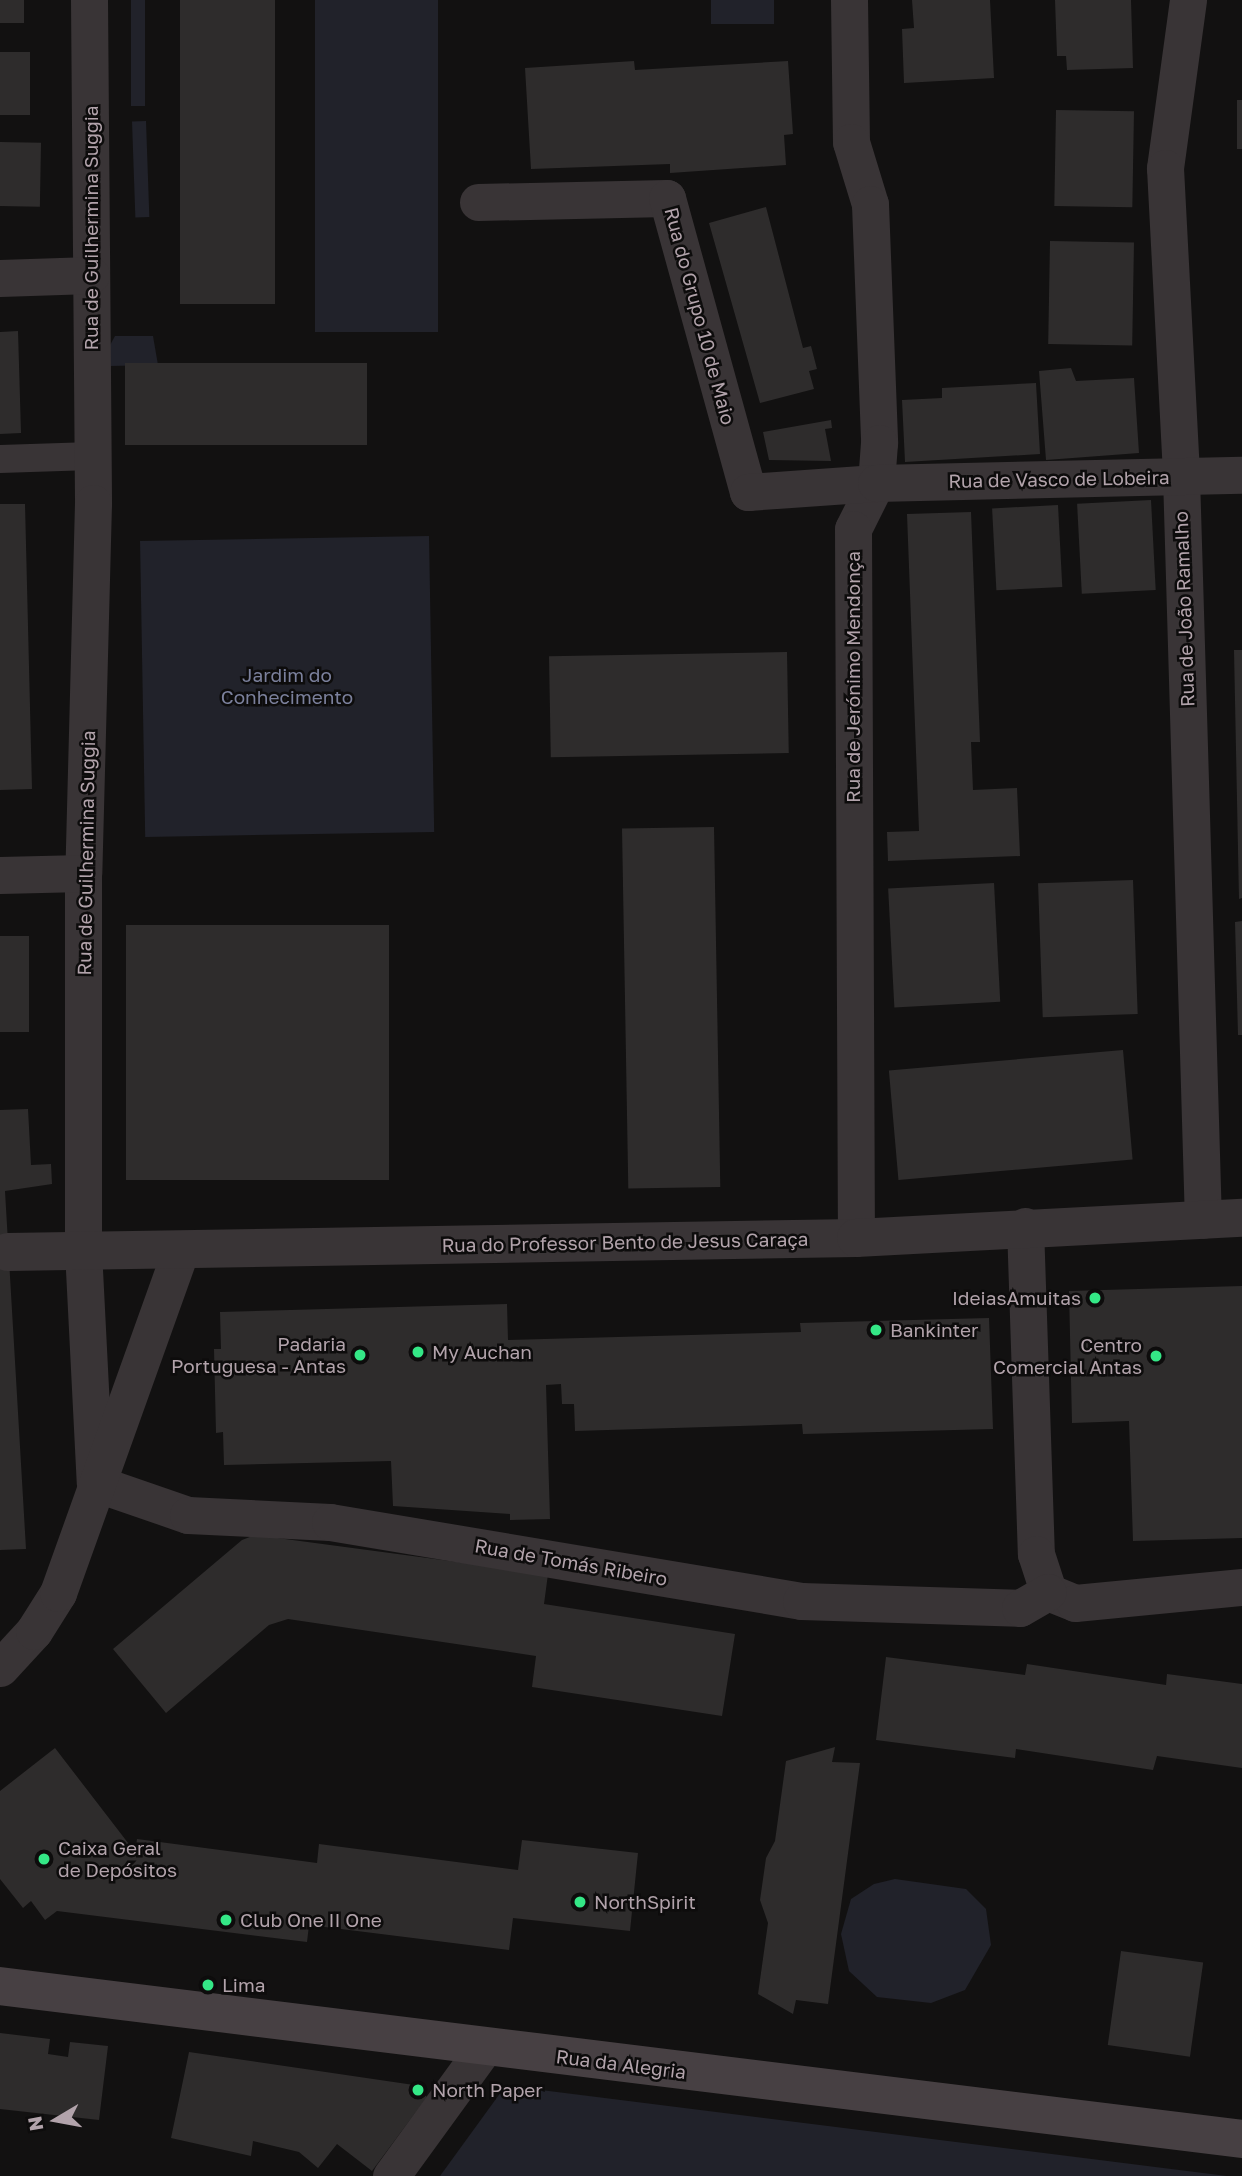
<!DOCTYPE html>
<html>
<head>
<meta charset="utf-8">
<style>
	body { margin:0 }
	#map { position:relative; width:1242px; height:2176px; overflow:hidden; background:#121111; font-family:"Golos Text",sans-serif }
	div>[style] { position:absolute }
	.green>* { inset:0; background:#21222a; transform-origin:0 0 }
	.building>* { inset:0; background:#2e2c2c; transform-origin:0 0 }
	.pedestrian>* { height:28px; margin:-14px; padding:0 14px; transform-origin:14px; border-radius:14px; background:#393436 }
	.minor>* { height:37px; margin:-18.5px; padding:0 18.5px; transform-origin:18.5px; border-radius:18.5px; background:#393436 }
	.tertiary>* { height:38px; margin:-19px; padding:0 19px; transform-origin:19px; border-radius:19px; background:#393436 }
	.secondary>* { height:38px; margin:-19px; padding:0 19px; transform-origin:19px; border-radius:19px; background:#474043 }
	.dots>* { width:19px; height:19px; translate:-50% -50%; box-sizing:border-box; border:4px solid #0d0c0c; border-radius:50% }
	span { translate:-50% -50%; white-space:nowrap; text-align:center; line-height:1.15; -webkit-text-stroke:5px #0d0c0c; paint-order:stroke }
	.street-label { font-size:19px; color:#b2a3ab }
	.park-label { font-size:19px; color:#7b809c }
	.poi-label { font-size:19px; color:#b2a3ab }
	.right { translate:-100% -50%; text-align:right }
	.left { translate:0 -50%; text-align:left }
	.north { position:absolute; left:21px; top:2085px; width:70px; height:70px; -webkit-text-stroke:5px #0d0c0c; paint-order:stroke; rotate:260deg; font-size:19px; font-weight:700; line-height:28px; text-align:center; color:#b2a3ab }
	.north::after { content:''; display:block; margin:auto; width:24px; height:32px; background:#b2a3ab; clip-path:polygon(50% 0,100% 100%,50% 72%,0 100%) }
</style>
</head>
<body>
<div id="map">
	<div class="green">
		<i style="left:131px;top:0;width:14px;height:106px"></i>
		<i style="left:315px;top:0;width:123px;height:332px"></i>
		<i style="left:711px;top:0;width:63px;height:24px"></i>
		<i style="left:146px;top:121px;width:96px;height:14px;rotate:88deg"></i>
		<i style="clip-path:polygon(115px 336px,153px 336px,158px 365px,110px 366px,109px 347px)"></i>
		<i style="left:429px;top:536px;width:296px;height:289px;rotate:89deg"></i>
		<i style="clip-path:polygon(895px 1879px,966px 1889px,986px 1909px,991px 1945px,965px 1990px,931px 2003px,877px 1997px,849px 1971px,841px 1934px,851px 1899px,874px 1884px)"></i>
		<i style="clip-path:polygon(517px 2087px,1227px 2176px,440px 2176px,501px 2092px)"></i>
	</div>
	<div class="building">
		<i style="left:0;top:0;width:24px;height:23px"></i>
		<i style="left:180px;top:0;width:95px;height:304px"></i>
		<i style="clip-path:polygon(912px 0,990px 0,994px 78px,904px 83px,902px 29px,914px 28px)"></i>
		<i style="clip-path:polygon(1055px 0,1131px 0,1133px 68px,1067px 70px,1066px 56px,1057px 56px)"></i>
		<i style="left:0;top:52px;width:30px;height:63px"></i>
		<i style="clip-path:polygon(634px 61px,635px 70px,788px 61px,793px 134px,784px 135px,786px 165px,670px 173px,670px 164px,531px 169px,525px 68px)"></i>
		<i style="left:1237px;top:100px;width:5px;height:49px"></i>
		<i style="left:1056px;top:110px;width:78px;height:96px;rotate:1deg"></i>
		<i style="left:0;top:142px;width:41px;height:64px;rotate:1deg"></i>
		<i style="clip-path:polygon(766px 207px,803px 348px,811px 346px,817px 369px,809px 371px,814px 389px,760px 403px,709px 223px)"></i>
		<i style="left:1050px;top:241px;width:84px;height:103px;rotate:1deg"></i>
		<i style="clip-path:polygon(18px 331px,21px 433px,0 434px,0 332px)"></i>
		<i style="left:367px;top:363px;width:82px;height:242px;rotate:90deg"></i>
		<i style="clip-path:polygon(1071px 368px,1076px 381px,1134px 378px,1139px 453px,1046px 460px,1039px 371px)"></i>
		<i style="clip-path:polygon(1036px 383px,1040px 454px,905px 462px,902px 400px,942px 398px,942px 388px)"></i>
		<i style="clip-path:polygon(831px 420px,832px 428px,825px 429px,831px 461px,769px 460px,763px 432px)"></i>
		<i style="left:1151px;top:500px;width:90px;height:74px;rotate:87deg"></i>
		<i style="clip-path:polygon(0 504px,25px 504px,32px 789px,0 790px)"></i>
		<i style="left:1058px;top:505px;width:82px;height:66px;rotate:87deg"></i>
		<i style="clip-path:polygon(971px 512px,980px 742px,971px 742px,973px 790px,1017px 788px,1020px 856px,888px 861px,887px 832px,919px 831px,907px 514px)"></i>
		<i style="clip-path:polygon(1234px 650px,1242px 650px,1242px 898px,1239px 899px)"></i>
		<i style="left:787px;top:652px;width:101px;height:238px;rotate:89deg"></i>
		<i style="left:714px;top:827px;width:360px;height:92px;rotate:89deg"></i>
		<i style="left:1133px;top:880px;width:134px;height:95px;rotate:88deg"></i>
		<i style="left:994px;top:883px;width:119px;height:106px;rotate:87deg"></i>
		<i style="clip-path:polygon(1242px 921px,1242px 1035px,1238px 1035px,1235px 922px)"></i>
		<i style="left:126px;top:925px;width:263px;height:255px"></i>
		<i style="left:0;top:936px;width:29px;height:96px"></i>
		<i style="left:1123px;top:1050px;width:110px;height:235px;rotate:85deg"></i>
		<i style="clip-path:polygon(28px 1109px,31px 1165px,51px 1164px,52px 1184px,5px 1191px,26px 1549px,0 1550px,0 1110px)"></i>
		<i style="clip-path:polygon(1242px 1286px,1242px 1538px,1133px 1541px,1129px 1421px,1072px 1423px,1069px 1291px)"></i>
		<i style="clip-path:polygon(507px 1304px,508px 1340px,801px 1332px,800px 1323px,989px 1318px,993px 1429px,803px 1434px,802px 1424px,575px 1431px,574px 1404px,562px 1404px,561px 1384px,546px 1385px,550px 1519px,510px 1520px,510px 1514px,393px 1506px,391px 1461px,224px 1465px,223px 1432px,216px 1433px,214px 1349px,221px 1349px,220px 1312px)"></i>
		<i style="clip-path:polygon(255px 1535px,548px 1574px,544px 1604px,735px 1634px,722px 1716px,532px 1687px,536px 1656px,288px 1619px,269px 1625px,166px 1713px,113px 1649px,242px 1540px)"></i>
		<i style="clip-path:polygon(886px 1657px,1025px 1675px,1027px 1664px,1166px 1685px,1167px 1674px,1242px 1684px,1242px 1768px,1157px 1756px,1153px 1770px,1016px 1749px,1015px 1758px,876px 1740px)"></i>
		<i style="clip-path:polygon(835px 1747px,832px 1762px,860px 1763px,828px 2004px,796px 2000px,793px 2014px,758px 1994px,768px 1923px,760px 1900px,766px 1858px,775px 1841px,786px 1761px)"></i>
		<i style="clip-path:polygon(55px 1748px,135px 1852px,137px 1839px,317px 1863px,319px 1844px,518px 1870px,522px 1840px,638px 1853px,630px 1931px,513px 1918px,509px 1950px,309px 1925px,307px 1942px,57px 1911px,45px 1920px,31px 1901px,23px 1908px,0 1879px,0 1791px)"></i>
		<i style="left:1121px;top:1951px;width:83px;height:95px;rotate:8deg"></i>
		<i style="clip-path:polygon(0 2033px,50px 2039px,48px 2054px,68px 2057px,70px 2042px,108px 2046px,99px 2120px,0 2109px)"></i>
		<i style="clip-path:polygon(189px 2052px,414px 2085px,427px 2097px,372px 2171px,337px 2144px,318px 2168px,299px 2152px,253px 2141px,251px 2156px,171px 2138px)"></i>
	</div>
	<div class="pedestrian">
		<i style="left:0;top:459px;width:92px;rotate:-1.9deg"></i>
	</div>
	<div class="minor">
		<i style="left:89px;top:0;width:503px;rotate:89.54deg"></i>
		<i style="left:93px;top:503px;width:370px;rotate:91.5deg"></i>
		<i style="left:83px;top:873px;width:377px;rotate:90deg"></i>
		<i style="left:83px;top:1250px;width:233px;rotate:87.1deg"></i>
		<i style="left:849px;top:0;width:142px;rotate:89.2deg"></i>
		<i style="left:851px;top:142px;width:65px;rotate:73deg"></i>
		<i style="left:870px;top:204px;width:239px;rotate:87.8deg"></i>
		<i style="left:879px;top:443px;width:40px;rotate:94.3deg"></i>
		<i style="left:876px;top:483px;width:51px;rotate:116.6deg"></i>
		<i style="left:853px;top:529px;width:709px;rotate:89.76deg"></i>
		<i style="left:1188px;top:0;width:170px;rotate:97.8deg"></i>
		<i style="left:1165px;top:168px;width:308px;rotate:87deg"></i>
		<i style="left:1181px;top:476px;width:744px;rotate:88.31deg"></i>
		<i style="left:478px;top:202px;width:189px;rotate:-1.2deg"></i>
		<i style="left:667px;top:198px;width:305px;rotate:74.6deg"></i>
		<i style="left:748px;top:492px;width:128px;rotate:-4deg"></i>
		<i style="left:876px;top:483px;width:366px;rotate:-1.3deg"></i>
		<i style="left:0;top:278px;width:91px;rotate:-1.9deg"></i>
		<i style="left:0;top:875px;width:83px;rotate:-1.4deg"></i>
		<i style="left:1025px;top:1226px;width:328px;rotate:88.1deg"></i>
		<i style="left:1036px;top:1554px;width:40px;rotate:72deg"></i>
		<i style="left:1048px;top:1592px;width:29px;rotate:22deg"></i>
		<i style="left:1075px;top:1603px;width:168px;rotate:-5.5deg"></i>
		<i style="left:95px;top:1483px;width:98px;rotate:19deg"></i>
		<i style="left:188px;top:1515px;width:142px;rotate:2.8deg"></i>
		<i style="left:330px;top:1522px;width:478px;rotate:9.5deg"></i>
		<i style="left:801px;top:1601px;width:219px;rotate:1.8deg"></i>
		<i style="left:1020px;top:1608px;width:32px;rotate:-30deg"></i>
		<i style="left:0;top:1668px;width:50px;rotate:-47.4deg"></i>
		<i style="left:34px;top:1631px;width:45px;rotate:-57.7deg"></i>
		<i style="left:58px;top:1593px;width:365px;rotate:-70.3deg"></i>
		<i style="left:391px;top:2176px;width:158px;rotate:-54deg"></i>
	</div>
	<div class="tertiary">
		<i style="left:8px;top:1252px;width:848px;rotate:-0.95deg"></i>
		<i style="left:856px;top:1238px;width:387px;rotate:-3deg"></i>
	</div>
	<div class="secondary">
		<i style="left:0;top:1986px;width:1251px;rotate:7.02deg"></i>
	</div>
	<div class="dots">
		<i style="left:1095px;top:1298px;background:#34e786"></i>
		<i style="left:876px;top:1330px;background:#34e786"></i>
		<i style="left:418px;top:1352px;background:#34e786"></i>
		<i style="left:360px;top:1355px;background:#34e786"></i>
		<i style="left:1156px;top:1356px;background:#34e786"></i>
		<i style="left:44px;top:1859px;background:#34e786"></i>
		<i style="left:580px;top:1902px;background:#34e786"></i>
		<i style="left:226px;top:1920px;background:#34e786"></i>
		<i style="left:208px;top:1985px;background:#34e786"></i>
		<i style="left:418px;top:2090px;background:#34e786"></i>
	</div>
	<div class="street-label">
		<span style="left:91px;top:228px;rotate:-90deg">Rua de Guilhermina Suggia</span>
		<span style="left:700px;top:316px;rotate:75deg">Rua do Grupo 10 de Maio</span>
		<span style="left:1059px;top:479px;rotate:-1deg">Rua de Vasco de Lobeira</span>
		<span style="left:1184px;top:609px;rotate:-92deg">Rua de João Ramalho</span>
		<span style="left:853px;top:677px;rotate:-90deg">Rua de Jerónimo Mendonça</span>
		<span style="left:86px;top:853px;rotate:-89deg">Rua de Guilhermina Suggia</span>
		<span style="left:625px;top:1242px;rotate:-1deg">Rua do Professor Bento de Jesus Caraça</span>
		<span style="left:571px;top:1562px;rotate:10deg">Rua de Tomás Ribeiro</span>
		<span style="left:621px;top:2064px;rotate:7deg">Rua da Alegria</span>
	</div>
	<div class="park-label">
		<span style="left:287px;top:686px">Jardim do<br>Conhecimento</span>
	</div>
	<div class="poi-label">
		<span class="right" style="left:1081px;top:1298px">IdeiasAmuitas</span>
		<span class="left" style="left:890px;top:1330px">Bankinter</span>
		<span class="right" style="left:346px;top:1355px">Padaria<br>Portuguesa - Antas</span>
		<span class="right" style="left:1142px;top:1356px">Centro<br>Comercial Antas</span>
		<span class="left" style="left:432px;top:1352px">My Auchan</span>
		<span class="left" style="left:58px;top:1859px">Caixa Geral<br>de Depósitos</span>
		<span class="left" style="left:594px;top:1902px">NorthSpirit</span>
		<span class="left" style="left:240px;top:1920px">Club One II One</span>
		<span class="left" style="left:222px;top:1985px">Lima</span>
		<span class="left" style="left:432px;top:2090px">North Paper</span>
	</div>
	<div class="north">N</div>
</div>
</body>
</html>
